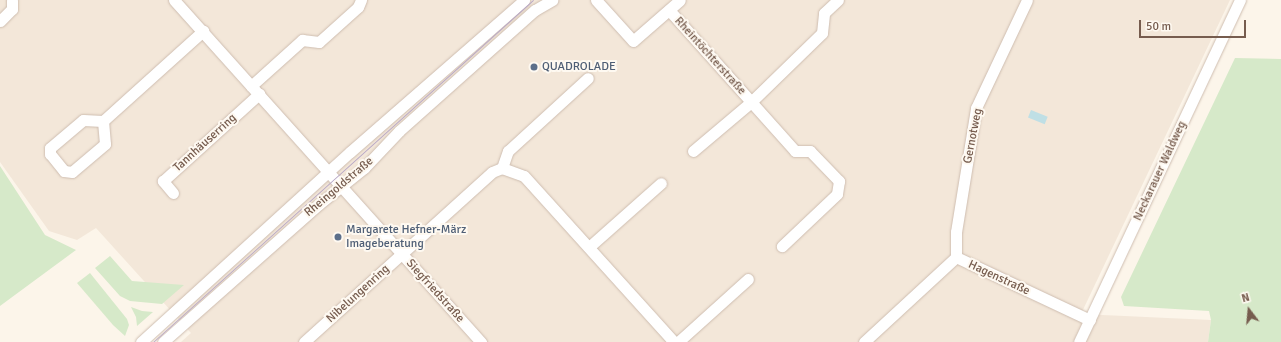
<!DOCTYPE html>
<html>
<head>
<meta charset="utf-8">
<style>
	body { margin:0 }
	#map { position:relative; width:1281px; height:342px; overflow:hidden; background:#fcf5ea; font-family:Signika,sans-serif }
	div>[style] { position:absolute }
	.residential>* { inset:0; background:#f3e7d9 }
	.green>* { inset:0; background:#d6e9c9 }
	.water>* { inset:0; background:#bfdfe5; transform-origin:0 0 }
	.roads { filter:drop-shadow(0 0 1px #cebdb0) drop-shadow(0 0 1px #cebdb0) }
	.minor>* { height:11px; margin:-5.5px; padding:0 5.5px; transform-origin:5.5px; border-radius:5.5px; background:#fff }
	.tram>* { height:1px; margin:-0.5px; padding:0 0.5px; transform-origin:0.5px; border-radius:0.5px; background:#b8a8c6 }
	.dots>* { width:11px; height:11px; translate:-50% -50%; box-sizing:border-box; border:2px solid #fef9f1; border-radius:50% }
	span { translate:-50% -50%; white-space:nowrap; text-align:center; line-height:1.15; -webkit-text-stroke:4px #fef9f1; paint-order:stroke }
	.street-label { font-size:12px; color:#765c4e }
	.service-label { font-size:12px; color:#4e5e75 }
	.left { translate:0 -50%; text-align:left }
	.north { position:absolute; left:1229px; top:290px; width:40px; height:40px; -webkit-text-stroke:3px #fef9f1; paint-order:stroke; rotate:344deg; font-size:11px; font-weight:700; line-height:16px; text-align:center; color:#765c4e }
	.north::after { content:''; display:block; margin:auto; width:14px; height:18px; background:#765c4e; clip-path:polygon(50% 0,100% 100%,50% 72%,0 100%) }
	.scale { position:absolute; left:1139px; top:20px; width:107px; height:18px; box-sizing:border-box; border:2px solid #765c4e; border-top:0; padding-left:5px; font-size:12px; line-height:14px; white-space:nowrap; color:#765c4e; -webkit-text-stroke:3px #fef9f1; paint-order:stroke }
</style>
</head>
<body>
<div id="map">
	<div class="residential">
		<i style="clip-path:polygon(0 0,1230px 0,1081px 314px,1211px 320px,1208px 342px,181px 342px,191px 333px,96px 228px,77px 240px,49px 231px,0 162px)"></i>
	</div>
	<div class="green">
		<i style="clip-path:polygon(1235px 58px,1281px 59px,1281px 342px,1208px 342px,1211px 320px,1209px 311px,1124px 306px,1121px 297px)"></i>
		<i style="clip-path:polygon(0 166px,45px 235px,76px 250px,0 306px)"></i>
		<i style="clip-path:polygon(110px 256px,132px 281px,184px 285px,162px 304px,130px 301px,120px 296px,95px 268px)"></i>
		<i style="clip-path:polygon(90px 273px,127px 319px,129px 325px,125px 336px,113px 325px,77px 283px)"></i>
		<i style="clip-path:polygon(131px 307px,142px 311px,153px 312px,137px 326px,136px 317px)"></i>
	</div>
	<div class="water">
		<i style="left:1031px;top:110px;width:18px;height:8px;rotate:22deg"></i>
	</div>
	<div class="roads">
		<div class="minor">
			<i style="left:174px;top:0;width:460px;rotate:48.1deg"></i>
			<i style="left:596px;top:0;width:55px;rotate:47.9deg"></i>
			<i style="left:633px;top:41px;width:62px;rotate:-41.1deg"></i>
			<i style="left:669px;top:10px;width:189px;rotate:48.2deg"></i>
			<i style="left:795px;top:151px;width:15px"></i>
			<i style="left:810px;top:151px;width:42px;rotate:46deg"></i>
			<i style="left:839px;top:181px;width:13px;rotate:99deg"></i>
			<i style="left:837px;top:194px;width:76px;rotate:136.6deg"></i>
			<i style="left:0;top:21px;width:17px;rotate:-45deg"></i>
			<i style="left:12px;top:9px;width:9px;rotate:-90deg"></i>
			<i style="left:251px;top:86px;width:69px;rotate:-42deg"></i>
			<i style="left:302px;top:40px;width:17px;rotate:7deg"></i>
			<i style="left:319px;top:42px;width:52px;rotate:-41.9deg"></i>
			<i style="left:358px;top:7px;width:8px;rotate:-67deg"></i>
			<i style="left:103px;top:121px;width:23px;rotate:85deg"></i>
			<i style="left:105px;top:144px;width:43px;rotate:139.7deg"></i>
			<i style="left:72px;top:172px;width:8px;rotate:-173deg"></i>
			<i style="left:64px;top:171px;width:22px;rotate:-129deg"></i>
			<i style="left:50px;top:154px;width:6px;rotate:-90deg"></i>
			<i style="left:50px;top:148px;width:43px;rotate:-40.3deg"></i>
			<i style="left:83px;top:120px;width:20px;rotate:3deg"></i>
			<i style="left:103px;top:121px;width:135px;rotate:-42deg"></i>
			<i style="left:693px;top:151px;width:76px;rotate:-40.2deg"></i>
			<i style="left:751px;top:102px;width:99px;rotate:-44.2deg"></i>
			<i style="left:822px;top:33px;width:20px;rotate:-84deg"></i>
			<i style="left:824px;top:13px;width:19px;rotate:-43deg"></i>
			<i style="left:502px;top:168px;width:18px;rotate:-71deg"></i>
			<i style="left:508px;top:151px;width:108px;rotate:-42.4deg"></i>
			<i style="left:173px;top:193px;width:16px;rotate:-130deg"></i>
			<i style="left:163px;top:181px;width:130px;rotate:-42.2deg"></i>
			<i style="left:589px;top:247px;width:96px;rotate:-41.6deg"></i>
			<i style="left:956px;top:257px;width:25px;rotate:-90deg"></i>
			<i style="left:956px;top:232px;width:126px;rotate:-80.8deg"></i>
			<i style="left:976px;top:108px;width:119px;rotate:-64.7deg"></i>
			<i style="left:141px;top:342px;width:282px;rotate:-42.3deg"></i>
			<i style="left:350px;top:152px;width:231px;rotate:-41.1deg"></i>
			<i style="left:163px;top:342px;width:208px;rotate:-41.5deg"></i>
			<i style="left:319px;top:204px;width:58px;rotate:-38.7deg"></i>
			<i style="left:364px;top:168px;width:51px;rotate:-46.6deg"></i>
			<i style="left:399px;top:131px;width:182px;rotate:-41.7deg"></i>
			<i style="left:535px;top:10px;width:20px;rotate:-30deg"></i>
			<i style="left:304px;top:342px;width:253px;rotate:-42.1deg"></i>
			<i style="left:492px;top:172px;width:11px;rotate:-22deg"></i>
			<i style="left:502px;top:168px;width:23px;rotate:20deg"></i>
			<i style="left:524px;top:176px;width:224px;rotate:47.9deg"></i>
			<i style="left:678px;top:342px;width:94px;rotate:-42deg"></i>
			<i style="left:864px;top:342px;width:125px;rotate:-42.7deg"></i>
			<i style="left:956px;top:257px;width:148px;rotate:25.2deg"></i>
			<i style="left:1079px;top:342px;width:378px;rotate:-64.8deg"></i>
		</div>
	</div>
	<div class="tram">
		<i style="left:153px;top:342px;width:511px;rotate:-41.99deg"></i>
	</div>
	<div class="dots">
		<i style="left:534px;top:67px;background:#5c6f8a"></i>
		<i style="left:338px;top:237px;background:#5c6f8a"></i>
	</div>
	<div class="street-label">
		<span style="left:710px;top:56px;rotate:48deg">Rheintöchterstraße</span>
		<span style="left:973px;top:136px;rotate:-79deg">Gernotweg</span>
		<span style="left:205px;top:143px;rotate:-42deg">Tannhäuserring</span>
		<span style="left:1160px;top:171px;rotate:-65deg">Neckarauer Waldweg</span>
		<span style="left:339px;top:187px;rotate:-40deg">Rheingoldstraße</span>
		<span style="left:999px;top:278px;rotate:25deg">Hagenstraße</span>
		<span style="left:435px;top:291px;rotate:48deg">Siegfriedstraße</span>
		<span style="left:358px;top:294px;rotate:-42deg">Nibelungenring</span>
	</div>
	<div class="service-label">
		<span class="left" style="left:542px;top:67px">QUADROLADE</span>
		<span class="left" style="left:346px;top:237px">Margarete Hefner-März<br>Imageberatung</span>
	</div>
	<div class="north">N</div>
	<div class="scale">50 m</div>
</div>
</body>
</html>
